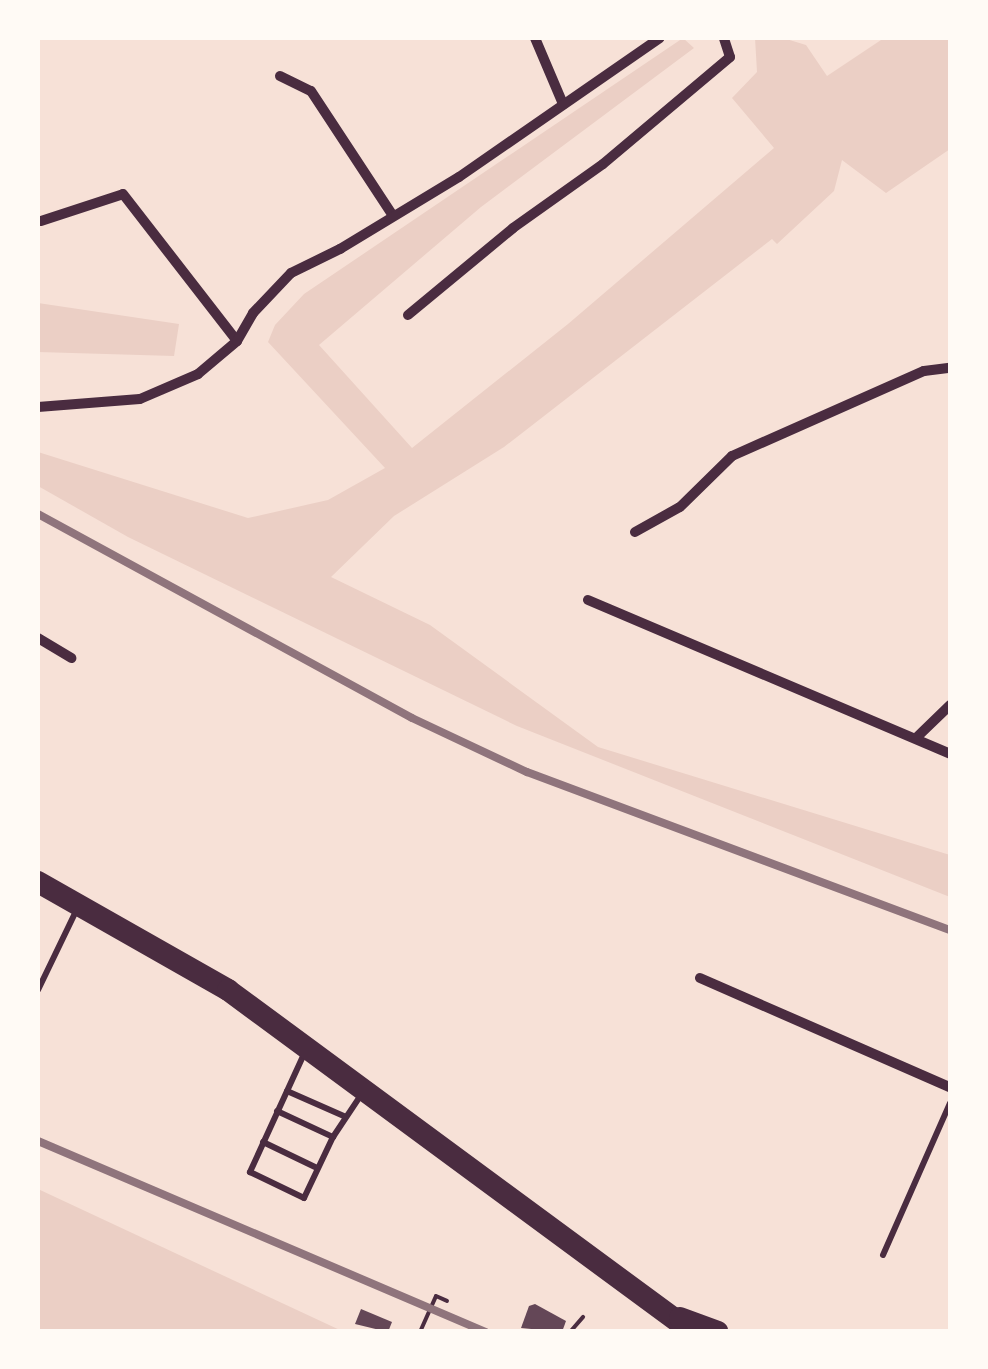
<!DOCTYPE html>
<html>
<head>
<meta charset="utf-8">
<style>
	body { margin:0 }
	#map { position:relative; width:988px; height:1369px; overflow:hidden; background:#f7e1d7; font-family:"Varela Round",sans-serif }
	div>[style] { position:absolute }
	.green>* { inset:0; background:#ebcfc5 }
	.building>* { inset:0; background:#644757 }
	.path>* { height:4px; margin:-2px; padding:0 2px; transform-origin:2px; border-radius:2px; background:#4a2c40 }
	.service>* { height:6px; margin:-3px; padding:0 3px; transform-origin:3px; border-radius:3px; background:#4a2c40 }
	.minor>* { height:10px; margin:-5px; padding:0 5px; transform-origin:5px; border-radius:5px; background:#4a2c40 }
	.trunk>* { height:22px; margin:-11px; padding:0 11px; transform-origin:11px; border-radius:11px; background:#4a2c40 }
	.rail>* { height:8px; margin:-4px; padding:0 4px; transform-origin:4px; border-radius:4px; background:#8f747c }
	span { translate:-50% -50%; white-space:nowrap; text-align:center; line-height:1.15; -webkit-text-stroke:9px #fffaf5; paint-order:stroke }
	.frame { position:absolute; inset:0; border:40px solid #fffaf5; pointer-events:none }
</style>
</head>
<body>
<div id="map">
	<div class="green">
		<i style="clip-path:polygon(683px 38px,694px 48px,481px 207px,319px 345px,412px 448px,568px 324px,774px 148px,732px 98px,757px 72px,755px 38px,783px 38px,806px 45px,827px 76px,884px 38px,950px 38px,950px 149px,886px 193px,842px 160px,834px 191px,777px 244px,772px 239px,504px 447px,394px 516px,331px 577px,430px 625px,598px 747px,950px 855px,950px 897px,517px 726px,128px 537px,38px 486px,38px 452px,248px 518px,328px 500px,385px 468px,268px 342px,275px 325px,304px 294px)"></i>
		<i style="clip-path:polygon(38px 303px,179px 324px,174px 356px,38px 352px)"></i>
		<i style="clip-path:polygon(38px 1189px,342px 1331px,38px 1331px)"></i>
	</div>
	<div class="building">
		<i style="clip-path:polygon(535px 1304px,566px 1321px,562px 1332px,521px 1328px,529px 1306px)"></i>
		<i style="clip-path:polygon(361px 1309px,392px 1322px,388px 1332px,355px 1324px)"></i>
	</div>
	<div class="path">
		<i style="left:407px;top:1331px;width:2px;rotate:27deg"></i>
		<i style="left:420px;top:1332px;width:39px;rotate:-66deg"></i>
		<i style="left:436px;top:1296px;width:12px;rotate:24deg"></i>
		<i style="left:570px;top:1332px;width:20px;rotate:-49deg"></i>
	</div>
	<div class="service">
		<i style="left:38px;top:990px;width:88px;rotate:-64.3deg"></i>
		<i style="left:304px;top:1054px;width:130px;rotate:114.6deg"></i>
		<i style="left:250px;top:1172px;width:60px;rotate:25.7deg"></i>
		<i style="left:304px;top:1198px;width:68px;rotate:-64.6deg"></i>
		<i style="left:333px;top:1137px;width:50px;rotate:-56.3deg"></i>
		<i style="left:287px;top:1091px;width:62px;rotate:23.7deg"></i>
		<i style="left:277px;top:1111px;width:62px;rotate:24.9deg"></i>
		<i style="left:263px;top:1142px;width:60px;rotate:25.7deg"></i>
		<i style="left:883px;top:1255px;width:166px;rotate:-66.2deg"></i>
	</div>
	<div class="minor">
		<i style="left:535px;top:38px;width:72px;rotate:67deg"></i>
		<i style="left:280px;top:76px;width:34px;rotate:26deg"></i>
		<i style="left:311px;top:91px;width:149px;rotate:56.7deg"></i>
		<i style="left:41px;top:221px;width:86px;rotate:-18.2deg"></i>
		<i style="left:123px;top:194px;width:186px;rotate:52.2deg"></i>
		<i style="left:408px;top:315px;width:136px;rotate:-39.6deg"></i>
		<i style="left:513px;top:228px;width:110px;rotate:-35.4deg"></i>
		<i style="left:603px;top:164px;width:166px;rotate:-40.1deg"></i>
		<i style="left:730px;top:57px;width:20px;rotate:-108deg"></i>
		<i style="left:38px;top:407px;width:102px;rotate:-4.5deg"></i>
		<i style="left:140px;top:399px;width:63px;rotate:-23.3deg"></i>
		<i style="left:198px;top:374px;width:51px;rotate:-40.2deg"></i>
		<i style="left:237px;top:341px;width:32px;rotate:-60deg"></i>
		<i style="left:253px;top:313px;width:55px;rotate:-46.5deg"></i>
		<i style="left:291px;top:273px;width:55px;rotate:-26.1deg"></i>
		<i style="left:340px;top:249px;width:139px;rotate:-31.2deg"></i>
		<i style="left:459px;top:177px;width:244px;rotate:-34.7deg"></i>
		<i style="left:635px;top:532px;width:51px;rotate:-29.1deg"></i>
		<i style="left:680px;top:507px;width:73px;rotate:-44.4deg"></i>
		<i style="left:732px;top:456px;width:210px;rotate:-23.9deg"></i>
		<i style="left:924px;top:371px;width:26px;rotate:-7deg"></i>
		<i style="left:588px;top:600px;width:393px;rotate:23deg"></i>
		<i style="left:38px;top:638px;width:39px;rotate:31deg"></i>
		<i style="left:916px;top:738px;width:47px;rotate:-44.1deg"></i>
		<i style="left:700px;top:978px;width:273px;rotate:23.6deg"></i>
	</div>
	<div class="trunk">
		<i style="left:38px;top:882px;width:219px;rotate:29.6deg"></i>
		<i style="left:228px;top:990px;width:576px;rotate:36.39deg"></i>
		<i style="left:680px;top:1318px;width:40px;rotate:20.2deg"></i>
	</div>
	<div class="rail">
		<i style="left:38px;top:514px;width:426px;rotate:28.6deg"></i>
		<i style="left:412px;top:718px;width:127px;rotate:25.2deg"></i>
		<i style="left:527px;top:772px;width:452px;rotate:20.5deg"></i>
		<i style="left:38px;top:1141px;width:487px;rotate:23.1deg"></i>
	</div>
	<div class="frame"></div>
</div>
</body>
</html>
